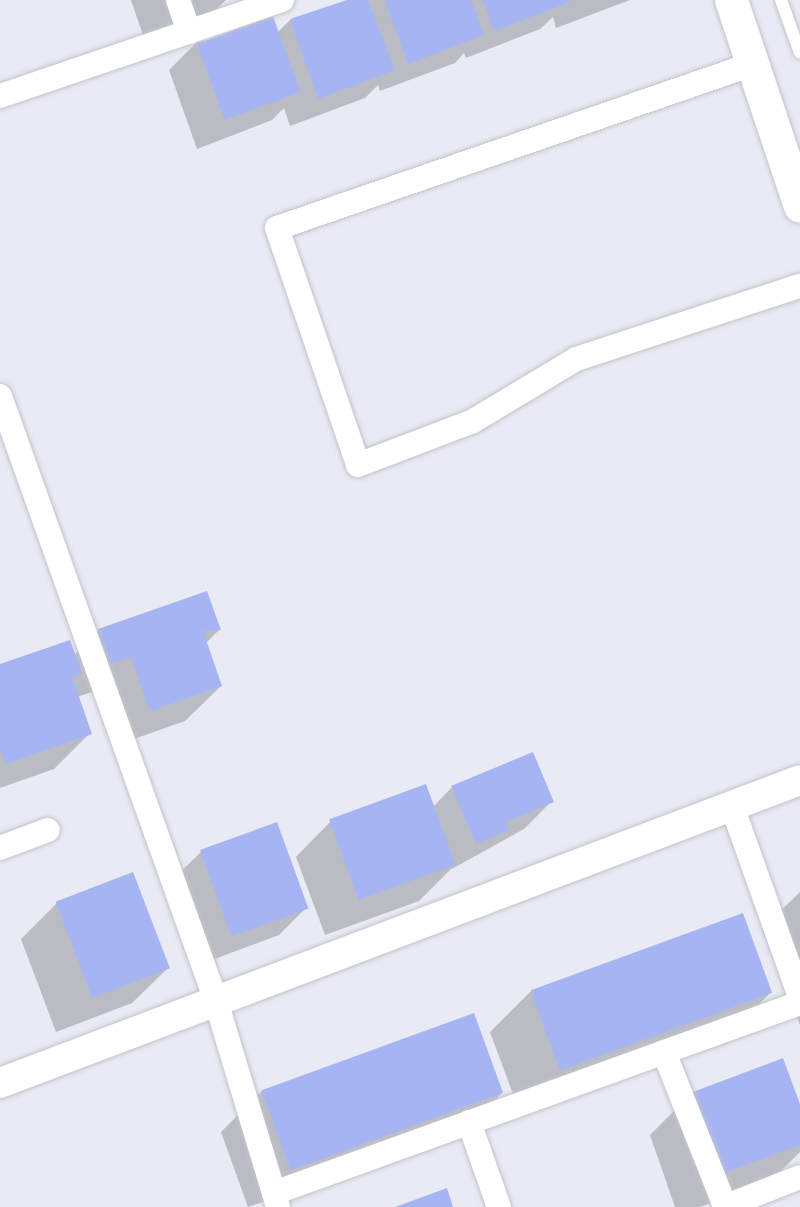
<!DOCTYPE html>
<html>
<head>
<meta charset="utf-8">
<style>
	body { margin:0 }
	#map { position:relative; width:800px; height:1207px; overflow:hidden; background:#e9ebf4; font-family:Barlow,sans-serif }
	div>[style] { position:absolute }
	.shadow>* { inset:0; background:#0003 }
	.building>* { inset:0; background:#a7b4f3; transform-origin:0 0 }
	.roads { filter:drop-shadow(0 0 2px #c1c3cc) drop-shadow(0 0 2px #c1c3cc) }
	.service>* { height:12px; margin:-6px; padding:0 6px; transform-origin:6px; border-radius:6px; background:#fff }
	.minor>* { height:24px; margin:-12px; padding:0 12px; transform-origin:12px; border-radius:12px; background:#fff }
	.tertiary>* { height:30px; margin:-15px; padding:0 15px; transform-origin:15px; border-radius:15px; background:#fff }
	.secondary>* { height:33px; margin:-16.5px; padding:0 16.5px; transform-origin:16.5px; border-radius:16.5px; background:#fff }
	span { translate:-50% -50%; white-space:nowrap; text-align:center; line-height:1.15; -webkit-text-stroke:4.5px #e9ebf4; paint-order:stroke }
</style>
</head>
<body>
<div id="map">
	<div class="shadow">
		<i style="clip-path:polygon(131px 0,226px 0,200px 26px,146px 44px)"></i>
		<i style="clip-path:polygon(351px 0,630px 0,556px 28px,553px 17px,540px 29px,466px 58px,464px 53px,455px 63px,380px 91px,378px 85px,365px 98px,290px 126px,284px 108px,272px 120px,197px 149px,169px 70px,197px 42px,277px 33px,290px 20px)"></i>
		<i style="clip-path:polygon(99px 630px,219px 630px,206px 643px,221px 686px,185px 721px,114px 746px,95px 691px,77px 697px,90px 733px,54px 769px,0 788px,0 666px,74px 655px)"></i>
		<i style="clip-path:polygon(452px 787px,552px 801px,524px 829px,450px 870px,419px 901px,325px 935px,296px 857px,331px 821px,433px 807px)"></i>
		<i style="clip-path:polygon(201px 852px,307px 907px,279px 935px,204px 963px,173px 879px)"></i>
		<i style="clip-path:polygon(800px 892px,800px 1025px,762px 929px)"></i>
		<i style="clip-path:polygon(57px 903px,168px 968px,132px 1003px,56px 1032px,21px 939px)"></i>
		<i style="clip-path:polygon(531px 991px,771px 992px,730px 1034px,519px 1110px,490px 1032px)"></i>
		<i style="clip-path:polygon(262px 1091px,502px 1093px,461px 1134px,248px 1207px,221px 1132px)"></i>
		<i style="clip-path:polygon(691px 1094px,800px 1108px,800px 1152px,771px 1181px,700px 1207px,675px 1207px,650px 1135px)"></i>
	</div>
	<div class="building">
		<i style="clip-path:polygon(347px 0,368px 0,395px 70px,318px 99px,290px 19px)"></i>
		<i style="clip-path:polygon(385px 0,471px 0,484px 35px,408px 64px)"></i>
		<i style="clip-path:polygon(483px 0,569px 0,570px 2px,494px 31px)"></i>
		<i style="left:273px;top:16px;width:81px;height:81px;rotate:70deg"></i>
		<i style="clip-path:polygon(207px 591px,221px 630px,203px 631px,222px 686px,150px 711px,131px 657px,110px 664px,98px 629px)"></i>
		<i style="clip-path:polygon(70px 640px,82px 673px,72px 677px,92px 734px,6px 764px,0 748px,0 664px)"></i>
		<i style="clip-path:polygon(533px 752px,554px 802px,506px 822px,509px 830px,476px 844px,451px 786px)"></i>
		<i style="left:426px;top:784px;width:86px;height:103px;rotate:70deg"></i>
		<i style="left:277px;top:822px;width:92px;height:82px;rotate:70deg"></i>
		<i style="left:133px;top:872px;width:103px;height:83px;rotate:69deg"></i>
		<i style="left:743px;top:913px;width:85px;height:226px;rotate:70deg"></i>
		<i style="left:474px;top:1013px;width:85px;height:226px;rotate:70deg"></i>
		<i style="clip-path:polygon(783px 1058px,800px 1104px,800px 1145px,719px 1175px,690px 1093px)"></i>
		<i style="clip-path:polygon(447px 1188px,453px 1207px,395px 1207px)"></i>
	</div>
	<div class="roads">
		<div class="service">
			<i style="left:781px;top:0;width:56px;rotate:70.3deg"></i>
		</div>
		<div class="minor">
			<i style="left:178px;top:0;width:34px;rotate:71deg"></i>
			<i style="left:753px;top:64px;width:503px;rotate:160.99deg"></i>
			<i style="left:277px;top:228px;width:250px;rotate:71.1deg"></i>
			<i style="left:358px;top:465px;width:123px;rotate:-20.9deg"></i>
			<i style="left:473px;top:421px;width:120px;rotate:-31deg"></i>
			<i style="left:576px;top:359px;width:236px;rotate:-18.1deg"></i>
			<i style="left:0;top:96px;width:298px;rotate:-18.8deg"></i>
			<i style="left:0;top:396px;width:639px;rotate:70.35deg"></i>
			<i style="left:215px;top:998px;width:218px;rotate:73.2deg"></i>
			<i style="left:732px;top:806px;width:203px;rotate:70.4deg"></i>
			<i style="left:0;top:848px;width:51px;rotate:-20.6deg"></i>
			<i style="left:664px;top:1052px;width:166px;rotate:68.4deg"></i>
			<i style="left:469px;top:1122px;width:90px;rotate:70.6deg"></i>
			<i style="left:274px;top:1193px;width:559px;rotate:-19.86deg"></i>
			<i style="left:724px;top:1207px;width:82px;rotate:-21.5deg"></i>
		</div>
		<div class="tertiary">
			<i style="left:0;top:1083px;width:855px;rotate:-20.74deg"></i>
		</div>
		<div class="secondary">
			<i style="left:731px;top:0;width:217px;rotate:71.5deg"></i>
		</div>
	</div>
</div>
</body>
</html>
